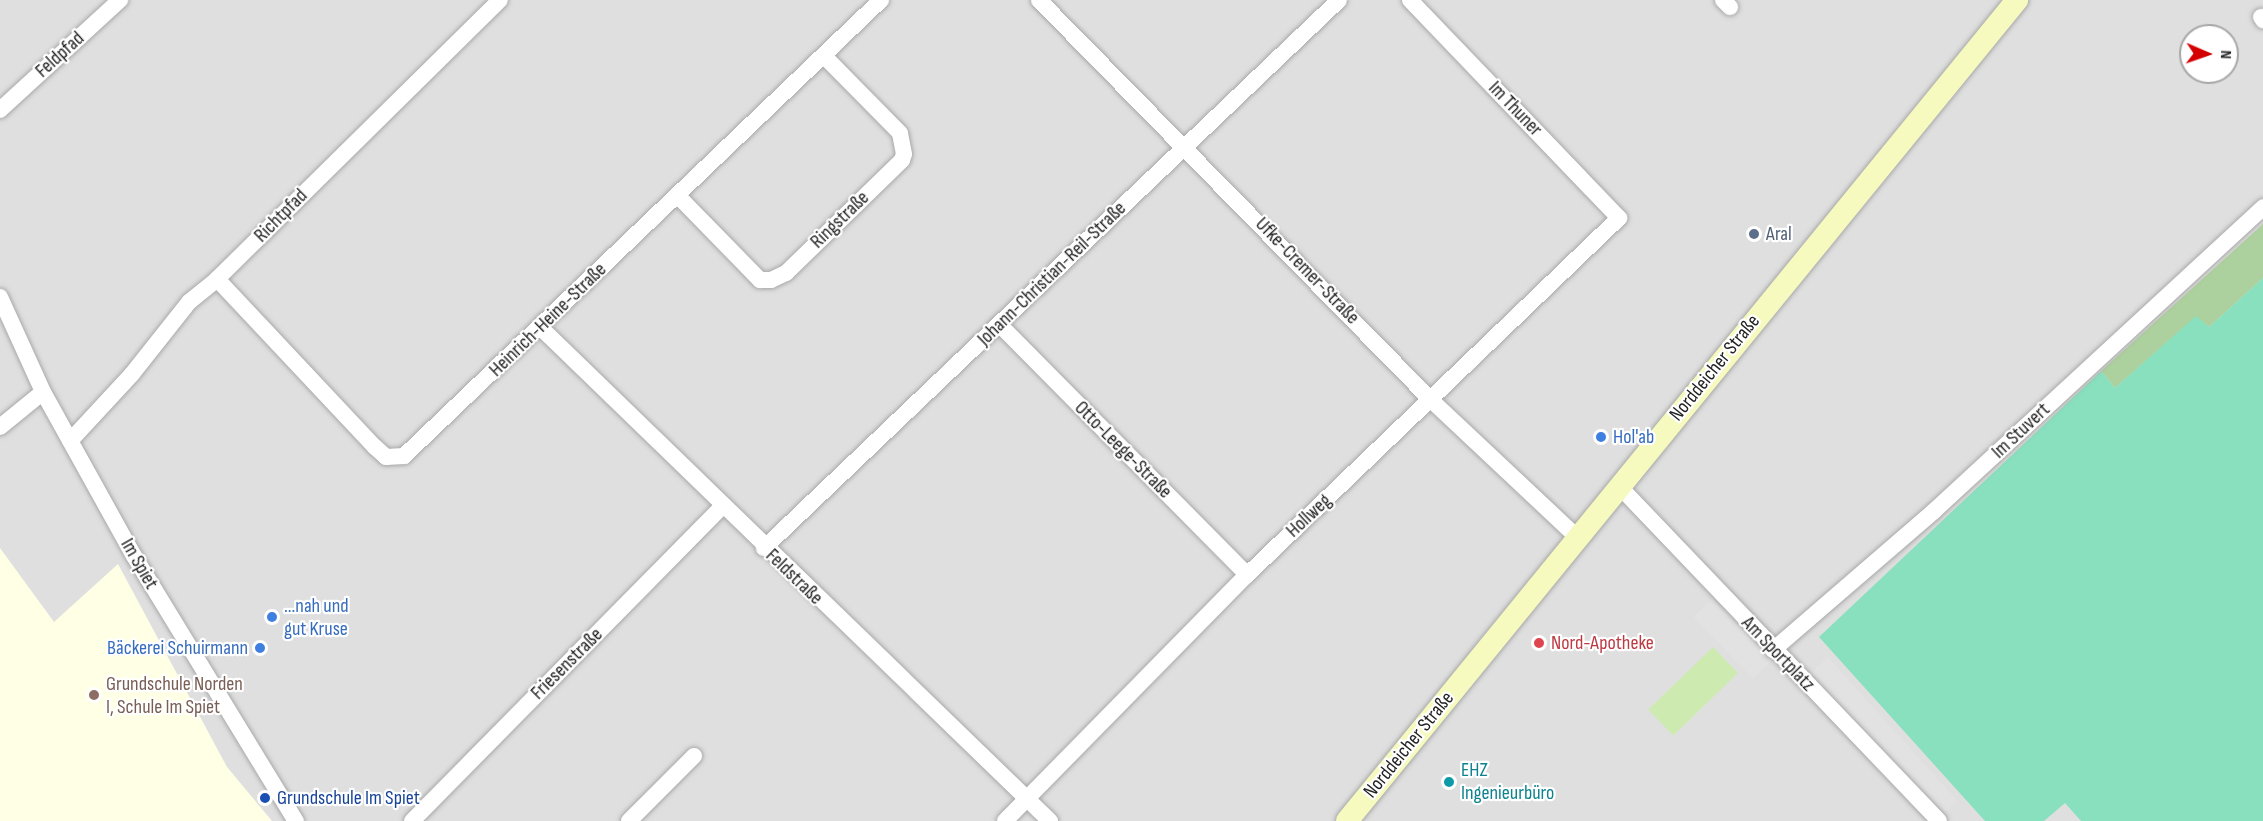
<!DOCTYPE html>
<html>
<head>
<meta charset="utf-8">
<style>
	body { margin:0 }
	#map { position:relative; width:2263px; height:821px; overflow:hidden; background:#f2efe9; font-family:"Sofia Sans Condensed",sans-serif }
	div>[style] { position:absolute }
	.residential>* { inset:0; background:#e0dfdf }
	.education>* { inset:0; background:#ffffe5 }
	.grass>* { inset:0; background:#cdebb0; transform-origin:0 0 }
	.forest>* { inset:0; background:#add19e }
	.pitch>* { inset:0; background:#88e0be }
	.parking>* { inset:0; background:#e2e2e2; transform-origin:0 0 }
	.roads { filter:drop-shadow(0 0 2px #a9a9a9) drop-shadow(0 0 2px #a9a9a9) }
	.street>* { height:16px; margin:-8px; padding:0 8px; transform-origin:8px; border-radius:8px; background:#fff }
	.secondary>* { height:22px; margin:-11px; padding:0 11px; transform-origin:11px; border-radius:11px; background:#f7fabf }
	.dots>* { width:16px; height:16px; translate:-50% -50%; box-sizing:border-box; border:3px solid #fff; border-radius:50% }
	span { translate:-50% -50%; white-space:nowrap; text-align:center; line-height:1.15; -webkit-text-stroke:4.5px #fff; paint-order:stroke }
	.street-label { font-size:20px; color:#222 }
	.service-label { font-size:20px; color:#4e5e75 }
	.left { translate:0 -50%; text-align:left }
	.shop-label { font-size:20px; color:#366cbe }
	.right { translate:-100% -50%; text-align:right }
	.health-label { font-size:20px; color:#be3a42 }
	.education-label { font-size:20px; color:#785e54 }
	.culture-label { font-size:20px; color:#0d838f }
	.transit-label { font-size:20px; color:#164399 }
	.north { position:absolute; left:2179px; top:24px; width:60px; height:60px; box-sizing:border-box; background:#fff; border:2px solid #a7a7a7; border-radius:50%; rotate:92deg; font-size:16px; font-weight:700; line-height:24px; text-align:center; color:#222 }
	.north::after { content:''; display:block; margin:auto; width:21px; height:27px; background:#d40000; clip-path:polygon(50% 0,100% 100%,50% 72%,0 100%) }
</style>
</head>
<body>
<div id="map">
	<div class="residential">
		<i style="clip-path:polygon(evenodd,0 0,2263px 0,2263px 821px,0 821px,0 0,2191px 36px,2227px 36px,2227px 72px,2191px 72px,2191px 36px)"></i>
	</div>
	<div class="education">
		<i style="clip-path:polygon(0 548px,54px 622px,118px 564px,227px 767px,272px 821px,0 821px)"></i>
	</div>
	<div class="grass">
		<i style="left:1713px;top:647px;width:36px;height:90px;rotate:46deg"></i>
	</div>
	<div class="forest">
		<i style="clip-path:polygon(2263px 224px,2263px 278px,2209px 327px,2196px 317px,2115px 388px,2101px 371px)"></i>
	</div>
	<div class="pitch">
		<i style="clip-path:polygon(2263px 278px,2263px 821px,2081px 821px,2065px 803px,2044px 821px,1985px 821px,1819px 637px,2101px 371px,2115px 388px,2196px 316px,2209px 327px)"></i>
	</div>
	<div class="parking">
		<i style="left:1712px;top:599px;width:86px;height:26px;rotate:46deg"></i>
		<i style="left:1828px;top:657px;width:194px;height:25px;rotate:48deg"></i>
	</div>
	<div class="roads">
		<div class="street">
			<i style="left:1039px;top:0;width:560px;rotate:45.58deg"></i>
			<i style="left:1431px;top:400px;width:202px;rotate:43.2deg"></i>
			<i style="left:1723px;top:0;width:10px;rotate:45deg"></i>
			<i style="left:2261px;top:17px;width:4px;rotate:56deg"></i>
			<i style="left:0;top:110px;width:163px;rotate:-42.5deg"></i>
			<i style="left:677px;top:195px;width:119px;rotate:45.7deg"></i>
			<i style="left:760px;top:280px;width:11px"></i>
			<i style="left:771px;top:280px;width:17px;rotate:-25deg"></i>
			<i style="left:786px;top:273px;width:162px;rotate:-44.2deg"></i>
			<i style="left:902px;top:160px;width:6px;rotate:-72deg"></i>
			<i style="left:904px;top:154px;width:21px;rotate:-101deg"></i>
			<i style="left:900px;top:133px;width:108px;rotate:-134.6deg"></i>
			<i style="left:217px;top:279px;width:231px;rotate:46.8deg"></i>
			<i style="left:375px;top:447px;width:15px;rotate:42deg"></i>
			<i style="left:386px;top:457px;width:18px;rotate:-3deg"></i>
			<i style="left:404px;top:456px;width:660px;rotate:-43.71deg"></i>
			<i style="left:0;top:297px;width:104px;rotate:65.6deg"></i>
			<i style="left:43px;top:392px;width:188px;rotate:61deg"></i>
			<i style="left:134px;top:556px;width:311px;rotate:58.6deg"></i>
			<i style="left:1000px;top:325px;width:351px;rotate:45.3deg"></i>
			<i style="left:541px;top:328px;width:709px;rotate:44.09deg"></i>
			<i style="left:0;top:427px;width:55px;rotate:-39.1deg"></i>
			<i style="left:70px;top:441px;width:91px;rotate:-47.2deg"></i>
			<i style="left:132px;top:374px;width:92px;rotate:-51.6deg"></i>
			<i style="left:189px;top:302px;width:36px;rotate:-39deg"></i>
			<i style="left:217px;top:279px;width:397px;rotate:-44.6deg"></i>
			<i style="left:1619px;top:486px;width:463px;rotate:46.3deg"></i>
			<i style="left:764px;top:548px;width:794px;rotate:-43.62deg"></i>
			<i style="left:1773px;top:650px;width:213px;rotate:-40.8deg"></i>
			<i style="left:1934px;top:511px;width:448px;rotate:-42.7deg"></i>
			<i style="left:412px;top:821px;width:441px;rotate:-45.4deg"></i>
			<i style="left:629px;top:821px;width:92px;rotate:-45deg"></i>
			<i style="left:1005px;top:821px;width:345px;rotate:-45.5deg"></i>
			<i style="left:1247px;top:575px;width:516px;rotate:-43.82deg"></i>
			<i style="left:1619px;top:218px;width:302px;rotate:-133.8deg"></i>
		</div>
		<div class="secondary">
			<i style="left:1347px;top:821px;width:1060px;rotate:-50.78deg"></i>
		</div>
	</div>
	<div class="dots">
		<i style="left:1754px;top:234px;background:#5c6f8a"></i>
		<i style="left:1601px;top:437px;background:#3f7fe0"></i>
		<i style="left:272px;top:617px;background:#3f7fe0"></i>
		<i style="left:1539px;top:643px;background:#e0444e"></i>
		<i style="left:260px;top:648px;background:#3f7fe0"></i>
		<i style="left:94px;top:695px;background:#8d6e63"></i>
		<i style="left:1449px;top:782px;background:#0f9aa8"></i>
		<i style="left:265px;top:798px;background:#1a4fb4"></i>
	</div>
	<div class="street-label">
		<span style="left:60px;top:55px;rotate:-42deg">Feldpfad</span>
		<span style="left:1515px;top:109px;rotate:46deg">Im Thuner</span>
		<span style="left:281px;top:216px;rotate:-45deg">Richtpfad</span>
		<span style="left:840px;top:220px;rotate:-44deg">Ringstraße</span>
		<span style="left:1307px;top:271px;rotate:46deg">Ufke-Cremer-Straße</span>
		<span style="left:1052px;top:274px;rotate:-44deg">Johann-Christian-Reil-Straße</span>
		<span style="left:548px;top:320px;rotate:-44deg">Heinrich-Heine-Straße</span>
		<span style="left:1715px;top:368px;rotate:-51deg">Norddeicher Straße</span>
		<span style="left:2021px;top:431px;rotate:-43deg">Im Stuvert</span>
		<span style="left:1123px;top:450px;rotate:45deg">Otto-Leege-Straße</span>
		<span style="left:1309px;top:516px;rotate:-43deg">Hollweg</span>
		<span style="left:139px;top:564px;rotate:60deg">Im Spiet</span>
		<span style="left:794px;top:577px;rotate:44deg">Feldstraße</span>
		<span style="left:1778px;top:654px;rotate:46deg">Am Sportplatz</span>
		<span style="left:567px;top:664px;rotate:-45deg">Friesenstraße</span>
		<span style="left:1409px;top:745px;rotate:-51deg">Norddeicher Straße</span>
	</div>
	<div class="service-label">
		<span class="left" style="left:1766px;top:234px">Aral</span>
	</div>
	<div class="shop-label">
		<span class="left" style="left:1613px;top:437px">Hol'ab</span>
		<span class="left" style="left:284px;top:618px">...nah und<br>gut Kruse</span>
		<span class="right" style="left:248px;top:648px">Bäckerei Schuirmann</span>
	</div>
	<div class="health-label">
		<span class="left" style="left:1551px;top:643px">Nord-Apotheke</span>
	</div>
	<div class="education-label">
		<span class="left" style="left:106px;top:696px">Grundschule Norden<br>I, Schule Im Spiet</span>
	</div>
	<div class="culture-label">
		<span class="left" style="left:1461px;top:782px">EHZ<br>Ingenieurbüro</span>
	</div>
	<div class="transit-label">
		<span class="left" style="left:277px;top:798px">Grundschule Im Spiet</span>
	</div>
	<div class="north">N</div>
</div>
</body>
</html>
